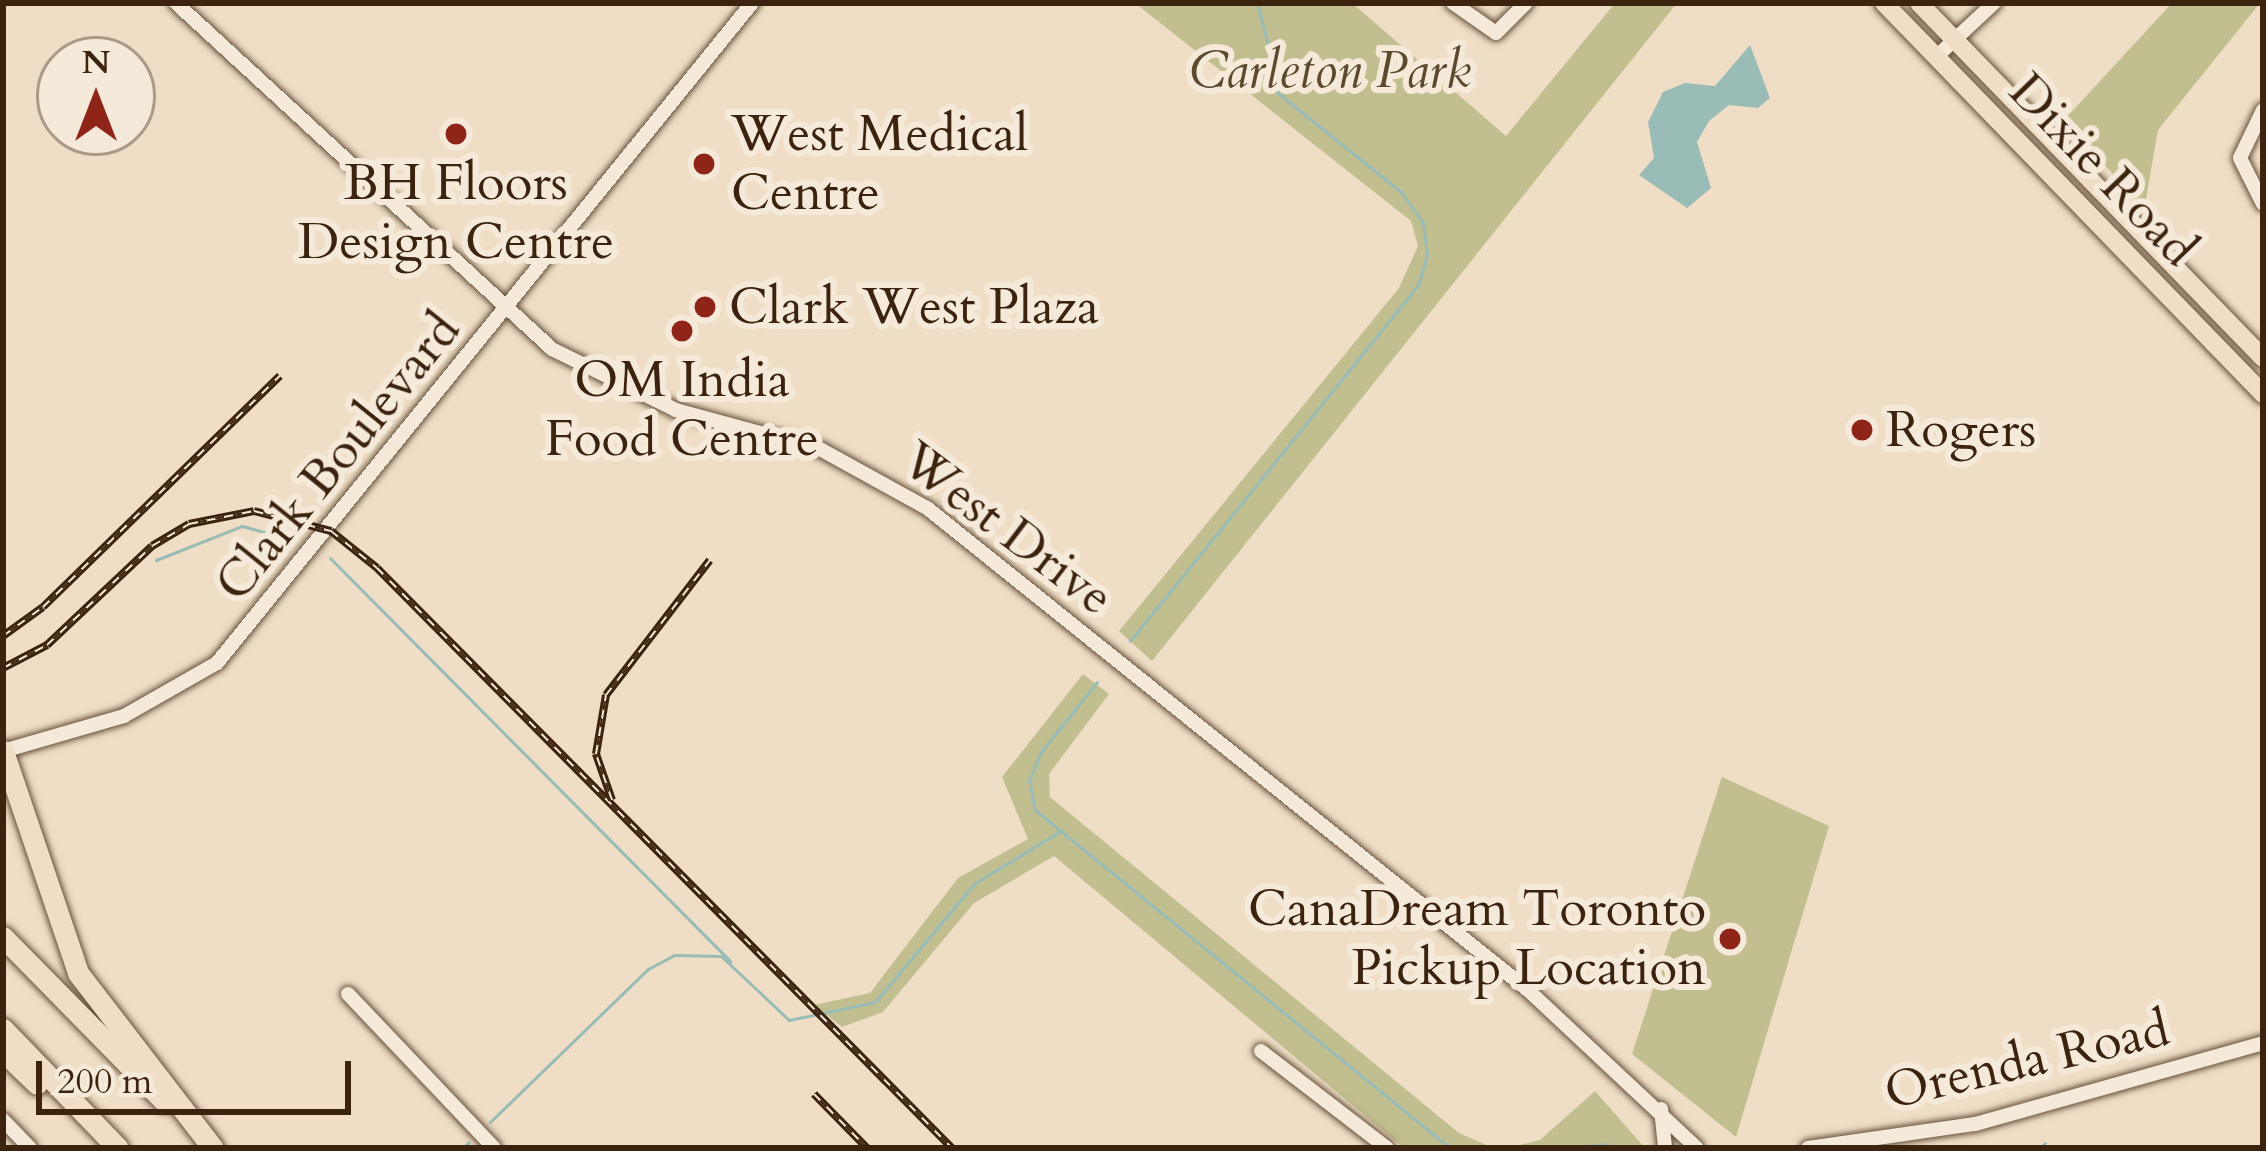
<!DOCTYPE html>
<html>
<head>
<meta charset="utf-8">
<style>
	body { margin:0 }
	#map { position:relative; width:2266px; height:1151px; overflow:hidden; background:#efdec5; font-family:Cardo,serif }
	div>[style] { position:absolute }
	.green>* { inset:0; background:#c1bf8f }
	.water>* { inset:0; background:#9abcb7 }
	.stream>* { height:3px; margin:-1.5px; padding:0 1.5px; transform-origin:1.5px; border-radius:1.5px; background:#9abcb7 }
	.roads { filter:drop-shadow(0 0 3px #68523c) drop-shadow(0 0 3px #68523c) }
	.minor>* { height:14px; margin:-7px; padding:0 7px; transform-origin:7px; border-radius:7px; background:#f5ead9 }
	.major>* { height:18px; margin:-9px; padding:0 9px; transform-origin:9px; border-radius:9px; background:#efdec5 }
	.highway>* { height:21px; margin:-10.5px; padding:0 10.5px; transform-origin:10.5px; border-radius:10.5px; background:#efdec5 }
	.rail>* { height:8px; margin-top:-4px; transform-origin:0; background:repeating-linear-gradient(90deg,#f5ead9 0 9px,#3b230f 0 18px); box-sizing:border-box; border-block:3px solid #3b230f }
	.dots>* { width:33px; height:33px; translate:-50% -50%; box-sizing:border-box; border:6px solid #f5ead9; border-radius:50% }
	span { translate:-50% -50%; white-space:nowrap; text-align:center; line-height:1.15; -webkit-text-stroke:12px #f5ead9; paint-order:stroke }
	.park-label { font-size:51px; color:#5c4a2f; font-style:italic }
	.poi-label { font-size:51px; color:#3b230f }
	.left { translate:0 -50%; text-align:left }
	.right { translate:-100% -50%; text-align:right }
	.street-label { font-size:51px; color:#3b230f }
	.frame { position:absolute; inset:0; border:6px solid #3b230f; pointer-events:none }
	.north { position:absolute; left:36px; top:36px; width:120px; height:120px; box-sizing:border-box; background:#f5ead9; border:3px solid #ab9a88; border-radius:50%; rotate:0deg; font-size:33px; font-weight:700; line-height:48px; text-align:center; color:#3b230f }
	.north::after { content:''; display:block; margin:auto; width:42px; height:54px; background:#8f2418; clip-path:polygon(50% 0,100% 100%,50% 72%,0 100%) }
	.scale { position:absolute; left:36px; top:1061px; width:315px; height:54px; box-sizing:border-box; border:6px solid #3b230f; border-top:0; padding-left:15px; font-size:36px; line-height:42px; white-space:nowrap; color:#3b230f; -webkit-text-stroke:9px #f5ead9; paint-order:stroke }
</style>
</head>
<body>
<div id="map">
	<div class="green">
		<i style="clip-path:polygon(1135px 3px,1352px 3px,1506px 136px,1615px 3px,1677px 3px,1152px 661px,1119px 631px,1399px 288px,1418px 246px,1411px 221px)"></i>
		<i style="clip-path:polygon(2172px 3px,2260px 3px,2158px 130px,2144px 210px,2065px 119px)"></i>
		<i style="clip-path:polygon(1083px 674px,1109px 694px,1049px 774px,1050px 797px,1459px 1133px,1493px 1148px,1404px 1148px,1054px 856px,974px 903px,883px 1012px,842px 1027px,814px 1005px,870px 993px,958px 878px,1028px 839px,1002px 777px)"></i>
		<i style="clip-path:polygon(1722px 777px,1829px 826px,1736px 1137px,1632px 1054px)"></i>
		<i style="clip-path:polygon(1595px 1091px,1645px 1148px,1507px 1148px,1540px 1140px)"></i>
	</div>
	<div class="water">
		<i style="clip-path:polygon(1750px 45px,1770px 98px,1758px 108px,1729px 105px,1709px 121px,1697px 142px,1711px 188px,1687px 208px,1639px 175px,1654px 158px,1648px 122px,1663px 92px,1685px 83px,1715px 86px)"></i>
	</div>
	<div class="stream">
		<i style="left:1257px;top:3px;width:55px;rotate:75.2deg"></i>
		<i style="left:330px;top:558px;width:568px;rotate:45.21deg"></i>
		<i style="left:156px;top:560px;width:92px;rotate:-21.6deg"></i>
		<i style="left:242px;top:526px;width:50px;rotate:15.2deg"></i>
		<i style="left:1130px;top:641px;width:458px;rotate:-51deg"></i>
		<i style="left:1418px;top:285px;width:31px;rotate:-73deg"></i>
		<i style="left:1427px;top:255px;width:32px;rotate:-97deg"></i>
		<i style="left:1423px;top:223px;width:38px;rotate:-125deg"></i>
		<i style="left:1401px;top:192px;width:158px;rotate:-141.2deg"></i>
		<i style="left:1278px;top:93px;width:27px;rotate:-100deg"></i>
		<i style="left:1097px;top:682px;width:90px;rotate:128.7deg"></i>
		<i style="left:1041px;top:752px;width:30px;rotate:113deg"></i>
		<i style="left:1029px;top:780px;width:31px;rotate:79deg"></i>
		<i style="left:1035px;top:810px;width:535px;rotate:39.16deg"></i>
		<i style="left:490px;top:1122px;width:220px;rotate:-44.1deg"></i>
		<i style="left:648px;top:969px;width:30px;rotate:-28deg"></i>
		<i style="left:674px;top:955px;width:47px;rotate:1.2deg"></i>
		<i style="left:721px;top:956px;width:93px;rotate:43.3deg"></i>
		<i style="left:789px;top:1020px;width:88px;rotate:-11.8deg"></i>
		<i style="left:875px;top:1002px;width:155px;rotate:-50deg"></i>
		<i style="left:975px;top:883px;width:102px;rotate:-31.3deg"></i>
		<i style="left:463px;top:1148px;width:8px;rotate:-45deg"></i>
		<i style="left:1565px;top:1148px;width:42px;rotate:-5.4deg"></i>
		<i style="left:2040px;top:1148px;width:7px;rotate:-45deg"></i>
	</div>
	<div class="roads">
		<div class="minor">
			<i style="left:176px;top:3px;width:511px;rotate:42.62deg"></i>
			<i style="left:552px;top:349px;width:138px;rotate:26.2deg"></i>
			<i style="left:676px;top:410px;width:149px;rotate:15.2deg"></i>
			<i style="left:820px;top:449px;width:122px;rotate:28.9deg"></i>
			<i style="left:927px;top:508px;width:770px;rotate:38.73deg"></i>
			<i style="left:1528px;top:990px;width:231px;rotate:43.1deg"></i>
			<i style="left:1453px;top:3px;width:52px;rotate:34.9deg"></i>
			<i style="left:1496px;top:33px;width:42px;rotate:-45deg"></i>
			<i style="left:1936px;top:57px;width:79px;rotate:-43deg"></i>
			<i style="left:2263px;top:110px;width:53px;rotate:115.6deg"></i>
			<i style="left:2240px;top:158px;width:51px;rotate:63.4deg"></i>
			<i style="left:3px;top:751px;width:126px;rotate:-16.1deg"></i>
			<i style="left:124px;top:716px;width:107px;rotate:-29.7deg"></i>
			<i style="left:217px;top:663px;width:850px;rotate:-50.97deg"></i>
			<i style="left:348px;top:994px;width:212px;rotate:46.5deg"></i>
			<i style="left:1261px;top:1051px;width:159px;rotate:37.6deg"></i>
			<i style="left:1661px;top:1109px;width:39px;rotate:84deg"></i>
			<i style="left:3px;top:1120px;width:39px;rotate:46deg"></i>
			<i style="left:1808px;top:1148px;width:169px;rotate:-8.2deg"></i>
			<i style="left:1975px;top:1124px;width:299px;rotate:-15.7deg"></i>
		</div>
		<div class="major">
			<i style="left:1884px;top:3px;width:545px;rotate:45.89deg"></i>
			<i style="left:1919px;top:3px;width:494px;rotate:45.9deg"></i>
		</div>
		<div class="highway">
			<i style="left:3px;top:751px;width:234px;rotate:71.3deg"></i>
			<i style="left:78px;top:973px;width:221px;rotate:52.4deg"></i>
			<i style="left:3px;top:937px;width:230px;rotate:45.5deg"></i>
			<i style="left:3px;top:1029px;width:165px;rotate:46deg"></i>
			<i style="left:3px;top:1051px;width:47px;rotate:44.1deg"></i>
		</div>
	</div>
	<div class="rail">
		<i style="left:3px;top:636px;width:49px;rotate:-35.9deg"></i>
		<i style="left:43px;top:607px;width:331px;rotate:-44.3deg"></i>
		<i style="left:3px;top:668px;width:50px;rotate:-27.6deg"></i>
		<i style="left:47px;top:645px;width:144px;rotate:-43.3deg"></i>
		<i style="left:152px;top:546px;width:43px;rotate:-30.7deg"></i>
		<i style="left:189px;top:524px;width:66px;rotate:-11.3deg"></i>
		<i style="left:254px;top:511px;width:80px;rotate:14.6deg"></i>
		<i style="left:331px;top:531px;width:59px;rotate:38.8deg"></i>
		<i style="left:377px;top:568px;width:817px;rotate:45.25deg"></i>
		<i style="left:612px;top:800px;width:49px;rotate:-109.2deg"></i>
		<i style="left:596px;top:754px;width:60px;rotate:-80.4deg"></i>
		<i style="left:606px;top:695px;width:170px;rotate:-52.4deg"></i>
		<i style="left:814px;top:1094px;width:76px;rotate:45.5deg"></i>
	</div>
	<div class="dots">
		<i style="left:456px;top:134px;background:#8f2418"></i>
		<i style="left:704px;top:164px;background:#8f2418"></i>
		<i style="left:705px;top:307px;background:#8f2418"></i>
		<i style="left:682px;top:331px;background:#8f2418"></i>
		<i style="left:1862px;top:430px;background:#8f2418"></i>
		<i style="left:1730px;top:939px;background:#8f2418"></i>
	</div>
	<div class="park-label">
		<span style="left:1330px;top:71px">Carleton Park</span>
	</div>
	<div class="poi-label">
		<span class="left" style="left:731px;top:164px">West Medical<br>Centre</span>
		<span style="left:456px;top:213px">BH Floors<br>Design Centre</span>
		<span class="left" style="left:729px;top:307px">Clark West Plaza</span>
		<span style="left:682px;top:410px">OM India<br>Food Centre</span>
		<span class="left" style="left:1886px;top:430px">Rogers</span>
		<span class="right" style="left:1706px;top:939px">CanaDream Toronto<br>Pickup Location</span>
	</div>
	<div class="street-label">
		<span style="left:2103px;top:170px;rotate:46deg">Dixie Road</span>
		<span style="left:338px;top:457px;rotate:-51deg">Clark Boulevard</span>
		<span style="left:1007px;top:529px;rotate:37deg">West Drive</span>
		<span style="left:2027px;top:1061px;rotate:-13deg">Orenda Road</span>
	</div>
	<div class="frame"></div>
	<div class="north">N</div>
	<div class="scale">200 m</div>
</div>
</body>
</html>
